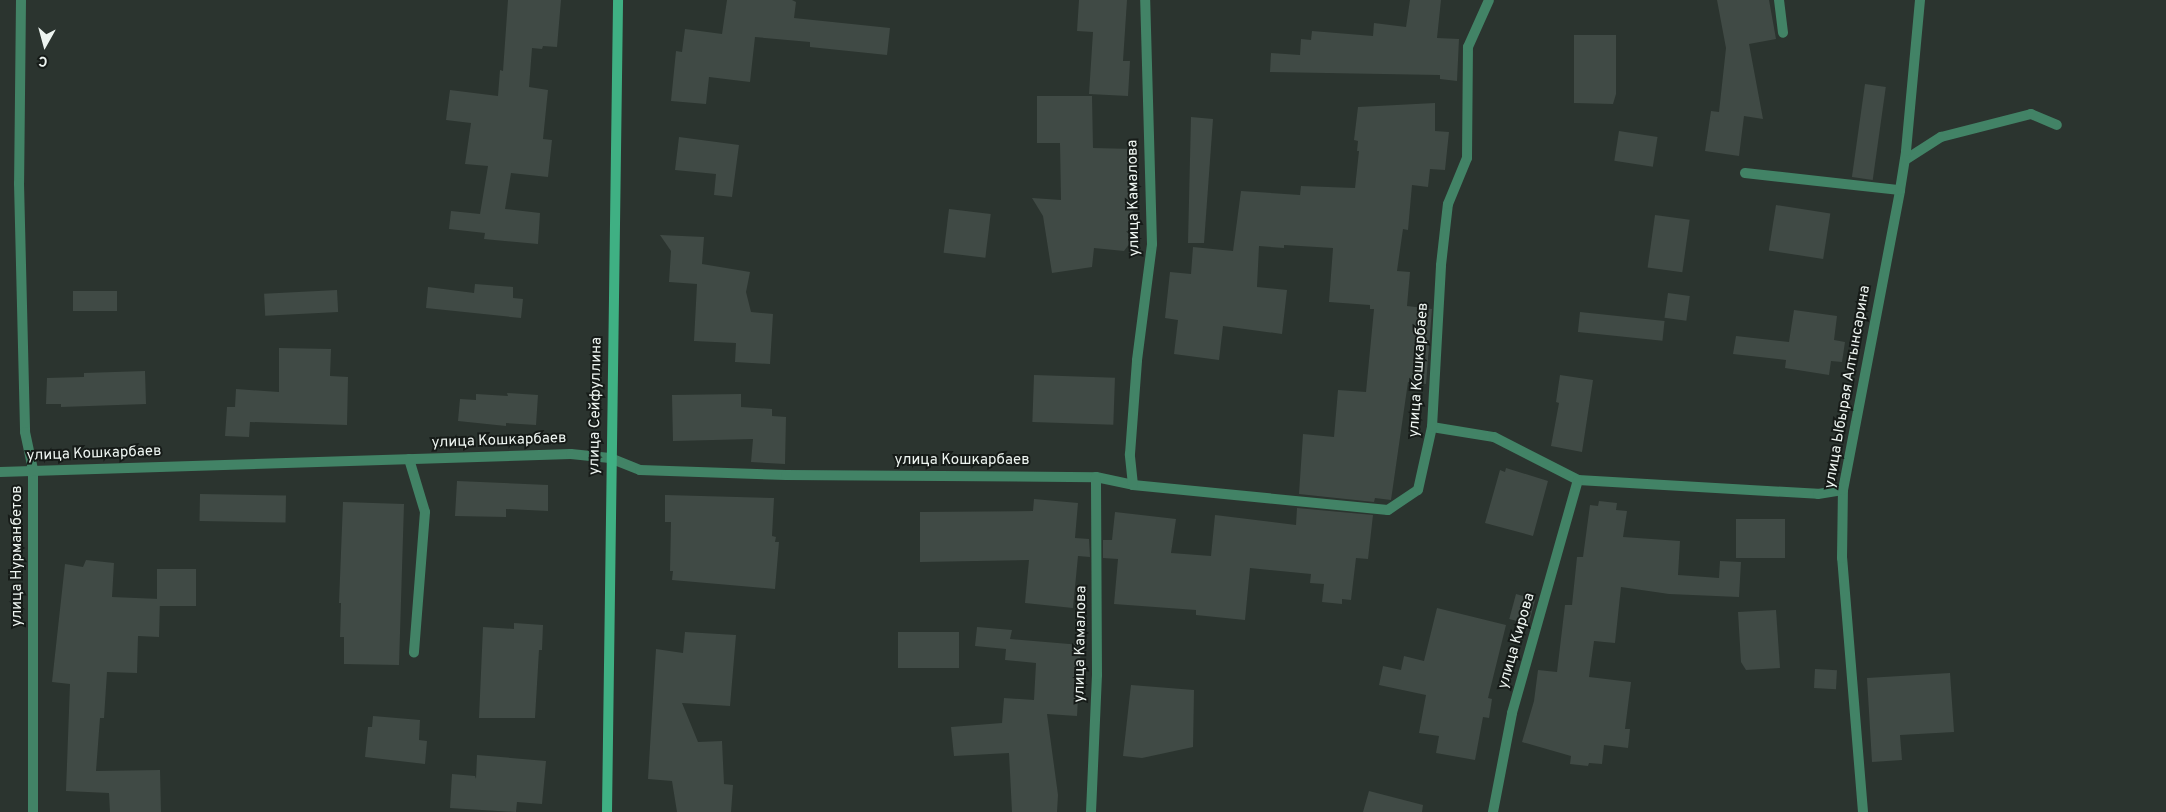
<!DOCTYPE html>
<html>
<head>
<meta charset="utf-8">
<style>
	body { margin:0 }
	#map { position:relative; width:2166px; height:812px; overflow:hidden; background:#2b342f; font-family:Overpass,sans-serif }
	div>[style] { position:absolute }
	.building>* { inset:0; background:#404a45; transform-origin:0 0 }
	.street>* { height:10px; margin:-5px; padding:0 5px; transform-origin:5px; border-radius:5px; background:#428366 }
	.secondary>* { height:10px; margin:-5px; padding:0 5px; transform-origin:5px; border-radius:5px; background:#3fb083 }
	span { translate:-50% -50%; white-space:nowrap; text-align:center; line-height:1.15; -webkit-text-stroke:4px #161b18; paint-order:stroke }
	.street-label { font-size:15px; color:#edf4f0 }
	.north { position:absolute; left:20px; top:20px; width:50px; height:50px; -webkit-text-stroke:4px #161b18; paint-order:stroke; rotate:187deg; font-size:14px; font-weight:700; line-height:20px; text-align:center; color:#edf4f0 }
	.north::after { content:''; display:block; margin:auto; width:18px; height:22px; background:#edf4f0; clip-path:polygon(50% 0,100% 100%,50% 72%,0 100%) }
</style>
</head>
<body>
<div id="map">
	<div class="building">
		<i style="clip-path:polygon(508px 0,561px 0,557px 47px,543px 46px,542px 49px,532px 48px,529px 87px,548px 90px,543px 139px,552px 140px,548px 177px,511px 173px,505px 209px,540px 213px,538px 244px,484px 239px,485px 233px,449px 229px,451px 211px,480px 214px,488px 166px,465px 164px,471px 123px,446px 120px,450px 90px,498px 96px,500px 70px,503px 71px)"></i>
		<i style="clip-path:polygon(727px 0,792px 0,796px 2px,794px 18px,890px 28px,887px 55px,810px 47px,810px 42px,755px 37px,750px 82px,709px 77px,706px 104px,671px 101px,676px 51px,682px 52px,685px 29px,722px 34px)"></i>
		<i style="clip-path:polygon(1079px 0,1127px 0,1123px 61px,1130px 61px,1128px 96px,1089px 94px,1093px 32px,1077px 31px)"></i>
		<i style="clip-path:polygon(1410px 0,1441px 0,1437px 38px,1459px 39px,1457px 81px,1440px 79px,1440px 75px,1270px 72px,1271px 53px,1300px 55px,1301px 39px,1311px 40px,1312px 31px,1373px 36px,1374px 23px,1406px 27px)"></i>
		<i style="clip-path:polygon(1717px 0,1769px 0,1776px 39px,1749px 44px,1763px 119px,1744px 116px,1739px 156px,1705px 151px,1711px 111px,1719px 112px,1726px 48px)"></i>
		<i style="clip-path:polygon(1574px 35px,1616px 35px,1616px 94px,1613px 104px,1574px 103px)"></i>
		<i style="left:1865px;top:84px;width:21px;height:94px;rotate:8deg"></i>
		<i style="clip-path:polygon(1037px 96px,1092px 96px,1093px 148px,1133px 149px,1130px 209px,1133px 209px,1130px 243px,1124px 251px,1094px 248px,1092px 267px,1052px 273px,1043px 216px,1032px 198px,1061px 200px,1060px 143px,1037px 143px)"></i>
		<i style="clip-path:polygon(1435px 103px,1435px 131px,1449px 132px,1445px 170px,1430px 169px,1428px 187px,1412px 185px,1408px 230px,1403px 229px,1397px 271px,1410px 272px,1407px 306px,1432px 309px,1426px 384px,1408px 382px,1391px 500px,1375px 498px,1374px 502px,1299px 494px,1303px 434px,1334px 437px,1338px 390px,1366px 392px,1374px 309px,1370px 309px,1370px 305px,1329px 302px,1333px 248px,1284px 245px,1284px 248px,1259px 246px,1257px 287px,1287px 290px,1282px 334px,1223px 326px,1219px 360px,1174px 354px,1178px 320px,1165px 318px,1170px 272px,1191px 274px,1193px 247px,1233px 251px,1241px 191px,1300px 195px,1301px 186px,1355px 188px,1359px 151px,1357px 151px,1358px 141px,1354px 140px,1358px 107px)"></i>
		<i style="clip-path:polygon(1191px 117px,1213px 119px,1204px 243px,1188px 243px)"></i>
		<i style="left:1619px;top:131px;width:39px;height:30px;rotate:9deg"></i>
		<i style="clip-path:polygon(679px 137px,739px 145px,732px 197px,714px 195px,716px 174px,675px 170px)"></i>
		<i style="left:1776px;top:205px;width:55px;height:46px;rotate:9deg"></i>
		<i style="left:949px;top:209px;width:42px;height:44px;rotate:7deg"></i>
		<i style="left:1655px;top:215px;width:35px;height:53px;rotate:8deg"></i>
		<i style="clip-path:polygon(660px 235px,704px 237px,702px 264px,750px 272px,746px 292px,751px 312px,773px 314px,770px 364px,735px 362px,736px 343px,694px 341px,697px 284px,669px 282px,671px 251px)"></i>
		<i style="clip-path:polygon(475px 284px,513px 287px,513px 298px,523px 299px,521px 318px,426px 308px,428px 287px,474px 293px)"></i>
		<i style="left:337px;top:290px;width:22px;height:73px;rotate:87deg"></i>
		<i style="left:73px;top:291px;width:44px;height:20px"></i>
		<i style="left:1668px;top:293px;width:22px;height:25px;rotate:8deg"></i>
		<i style="clip-path:polygon(1794px 310px,1837px 316px,1834px 340px,1845px 342px,1842px 362px,1831px 361px,1829px 375px,1785px 368px,1786px 360px,1733px 354px,1736px 336px,1789px 342px)"></i>
		<i style="left:1580px;top:312px;width:85px;height:20px;rotate:6deg"></i>
		<i style="clip-path:polygon(279px 348px,331px 349px,330px 376px,348px 377px,347px 425px,250px 422px,249px 437px,225px 436px,227px 407px,235px 407px,236px 389px,279px 392px)"></i>
		<i style="clip-path:polygon(145px 371px,146px 404px,61px 407px,61px 404px,46px 404px,47px 378px,84px 377px,84px 373px)"></i>
		<i style="left:1034px;top:375px;width:81px;height:47px;rotate:2deg"></i>
		<i style="clip-path:polygon(1560px 375px,1593px 380px,1582px 452px,1551px 446px,1559px 403px,1556px 402px)"></i>
		<i style="clip-path:polygon(507px 393px,538px 395px,536px 425px,506px 423px,506px 426px,458px 421px,460px 399px,476px 400px,476px 394px,508px 396px)"></i>
		<i style="clip-path:polygon(741px 394px,741px 407px,772px 409px,772px 416px,786px 417px,785px 464px,751px 462px,753px 439px,673px 441px,672px 395px)"></i>
		<i style="clip-path:polygon(1506px 468px,1548px 481px,1533px 536px,1485px 523px,1500px 470px,1505px 472px)"></i>
		<i style="clip-path:polygon(457px 481px,548px 485px,548px 511px,506px 509px,506px 517px,455px 516px)"></i>
		<i style="left:200px;top:494px;width:86px;height:27px;rotate:1deg"></i>
		<i style="clip-path:polygon(665px 495px,774px 498px,772px 536px,776px 537px,775px 542px,779px 542px,775px 589px,672px 580px,673px 571px,670px 571px,671px 522px,665px 522px)"></i>
		<i style="clip-path:polygon(1034px 499px,1078px 503px,1075px 538px,1089px 539px,1090px 557px,1078px 556px,1073px 608px,1025px 603px,1029px 560px,920px 562px,920px 512px,1033px 511px)"></i>
		<i style="clip-path:polygon(1599px 501px,1617px 503px,1616px 510px,1627px 511px,1623px 537px,1680px 541px,1678px 575px,1719px 578px,1720px 561px,1741px 562px,1739px 597px,1669px 594px,1621px 587px,1615px 643px,1594px 641px,1589px 677px,1631px 682px,1625px 729px,1630px 729px,1628px 748px,1604px 745px,1602px 764px,1589px 763px,1588px 766px,1570px 764px,1571px 756px,1522px 742px,1534px 701px,1538px 670px,1557px 672px,1565px 605px,1572px 605px,1577px 557px,1583px 557px,1590px 505px,1598px 506px)"></i>
		<i style="clip-path:polygon(343px 502px,404px 504px,399px 665px,344px 664px,344px 637px,340px 637px,341px 603px,339px 603px)"></i>
		<i style="clip-path:polygon(1297px 508px,1373px 515px,1368px 559px,1356px 558px,1351px 600px,1342px 599px,1342px 604px,1322px 602px,1324px 584px,1310px 583px,1311px 574px,1250px 568px,1245px 620px,1196px 615px,1196px 610px,1114px 604px,1118px 559px,1103px 558px,1103px 540px,1112px 540px,1115px 512px,1176px 519px,1171px 553px,1211px 556px,1215px 515px,1296px 525px)"></i>
		<i style="left:1736px;top:519px;width:49px;height:39px"></i>
		<i style="clip-path:polygon(86px 560px,114px 563px,112px 597px,160px 599px,159px 637px,138px 636px,137px 673px,107px 672px,104px 718px,100px 718px,96px 771px,160px 770px,161px 812px,110px 812px,109px 793px,66px 791px,70px 684px,52px 682px,65px 564px,83px 567px)"></i>
		<i style="left:157px;top:569px;width:39px;height:37px"></i>
		<i style="left:1516px;top:594px;width:20px;height:26px;rotate:15deg"></i>
		<i style="clip-path:polygon(1437px 608px,1506px 625px,1488px 698px,1492px 699px,1489px 718px,1483px 717px,1475px 760px,1436px 753px,1439px 736px,1419px 733px,1426px 695px,1379px 685px,1383px 666px,1401px 670px,1404px 656px,1424px 661px)"></i>
		<i style="clip-path:polygon(1776px 610px,1780px 668px,1746px 670px,1741px 662px,1738px 612px)"></i>
		<i style="clip-path:polygon(514px 623px,543px 625px,542px 650px,539px 650px,535px 718px,479px 718px,483px 627px,514px 629px)"></i>
		<i style="clip-path:polygon(977px 627px,1012px 630px,1010px 639px,1081px 645px,1077px 716px,1047px 714px,1058px 795px,1057px 812px,1012px 812px,1009px 753px,954px 756px,951px 727px,1002px 723px,1004px 698px,1034px 700px,1036px 663px,1005px 660px,1006px 649px,975px 646px)"></i>
		<i style="clip-path:polygon(685px 632px,736px 635px,730px 706px,682px 703px,698px 742px,722px 741px,724px 784px,733px 785px,731px 812px,677px 812px,672px 781px,648px 779px,656px 649px,683px 653px)"></i>
		<i style="left:898px;top:632px;width:61px;height:36px"></i>
		<i style="left:1815px;top:669px;width:22px;height:19px;rotate:3deg"></i>
		<i style="clip-path:polygon(1950px 673px,1954px 732px,1900px 735px,1902px 760px,1872px 762px,1867px 678px)"></i>
		<i style="clip-path:polygon(1131px 685px,1194px 690px,1193px 747px,1142px 758px,1123px 756px)"></i>
		<i style="clip-path:polygon(373px 716px,420px 720px,419px 740px,427px 741px,425px 764px,365px 757px,368px 727px,372px 727px)"></i>
		<i style="clip-path:polygon(477px 755px,546px 761px,542px 804px,517px 802px,516px 812px,450px 808px,452px 774px,475px 776px,476px 779px)"></i>
		<i style="clip-path:polygon(1369px 791px,1423px 805px,1422px 812px,1363px 812px)"></i>
	</div>
	<div class="street">
		<i style="left:21px;top:0;width:183px;rotate:90.6deg"></i>
		<i style="left:19px;top:183px;width:249px;rotate:88.6deg"></i>
		<i style="left:25px;top:432px;width:40px;rotate:78deg"></i>
		<i style="left:33px;top:471px;width:341px;rotate:90deg"></i>
		<i style="left:1779px;top:0;width:33px;rotate:83deg"></i>
		<i style="left:1905px;top:160px;width:43px;rotate:-32.6deg"></i>
		<i style="left:1941px;top:137px;width:93px;rotate:-14.3deg"></i>
		<i style="left:2031px;top:114px;width:28px;rotate:23deg"></i>
		<i style="left:1745px;top:173px;width:156px;rotate:6.3deg"></i>
		<i style="left:1432px;top:427px;width:63px;rotate:9.2deg"></i>
		<i style="left:1494px;top:437px;width:94px;rotate:27.1deg"></i>
		<i style="left:1578px;top:480px;width:240px;rotate:3.3deg"></i>
		<i style="left:1818px;top:494px;width:25px;rotate:-9deg"></i>
		<i style="left:409px;top:459px;width:55px;rotate:73.2deg"></i>
		<i style="left:425px;top:512px;width:141px;rotate:94.5deg"></i>
		<i style="left:0;top:472px;width:571px;rotate:-1.81deg"></i>
		<i style="left:571px;top:454px;width:39px;rotate:6deg"></i>
		<i style="left:610px;top:458px;width:32px;rotate:22deg"></i>
		<i style="left:640px;top:470px;width:146px;rotate:2deg"></i>
		<i style="left:786px;top:475px;width:310px;rotate:0.4deg"></i>
		<i style="left:1096px;top:477px;width:38px;rotate:12deg"></i>
		<i style="left:1133px;top:485px;width:256px;rotate:5.6deg"></i>
		<i style="left:1388px;top:510px;width:36px;rotate:-34deg"></i>
		<i style="left:1418px;top:490px;width:65px;rotate:-77.5deg"></i>
		<i style="left:1432px;top:427px;width:162px;rotate:-86.8deg"></i>
		<i style="left:1441px;top:265px;width:61px;rotate:-83.5deg"></i>
		<i style="left:1448px;top:204px;width:50px;rotate:-67.6deg"></i>
		<i style="left:1467px;top:158px;width:111px;rotate:-89.5deg"></i>
		<i style="left:1468px;top:47px;width:51px;rotate:-65.9deg"></i>
		<i style="left:1133px;top:485px;width:31px;rotate:-96deg"></i>
		<i style="left:1130px;top:454px;width:94px;rotate:-85.7deg"></i>
		<i style="left:1137px;top:360px;width:117px;rotate:-82.6deg"></i>
		<i style="left:1152px;top:244px;width:244px;rotate:-91.6deg"></i>
		<i style="left:1091px;top:812px;width:137px;rotate:-87.5deg"></i>
		<i style="left:1097px;top:675px;width:198px;rotate:-90.3deg"></i>
		<i style="left:1493px;top:812px;width:101px;rotate:-79.1deg"></i>
		<i style="left:1512px;top:713px;width:242px;rotate:-74.2deg"></i>
		<i style="left:1863px;top:812px;width:255px;rotate:-94.7deg"></i>
		<i style="left:1842px;top:558px;width:68px;rotate:-89.2deg"></i>
		<i style="left:1843px;top:490px;width:305px;rotate:-79.2deg"></i>
		<i style="left:1900px;top:190px;width:39px;rotate:-81deg"></i>
		<i style="left:1906px;top:151px;width:152px;rotate:-84.7deg"></i>
	</div>
	<div class="secondary">
		<i style="left:607px;top:812px;width:812px;rotate:-89.22deg"></i>
	</div>
	<div class="street-label">
		<span style="left:1134px;top:198px;rotate:-91deg">улица Камалова</span>
		<span style="left:1419px;top:370px;rotate:-86deg">улица Кошкарбаев</span>
		<span style="left:1848px;top:387px;rotate:-80deg">улица Ыбырая Алтынсарина</span>
		<span style="left:596px;top:406px;rotate:-89deg">улица Сейфуллина</span>
		<span style="left:499px;top:441px;rotate:-2deg">улица Кошкарбаев</span>
		<span style="left:94px;top:454px;rotate:-2deg">улица Кошкарбаев</span>
		<span style="left:962px;top:461px">улица Кошкарбаев</span>
		<span style="left:18px;top:556px;rotate:-90deg">улица Нурманбетов</span>
		<span style="left:1517px;top:641px;rotate:-74deg">улица Кирова</span>
		<span style="left:1081px;top:644px;rotate:-89deg">улица Камалова</span>
	</div>
	<div class="north">С</div>
</div>
</body>
</html>
